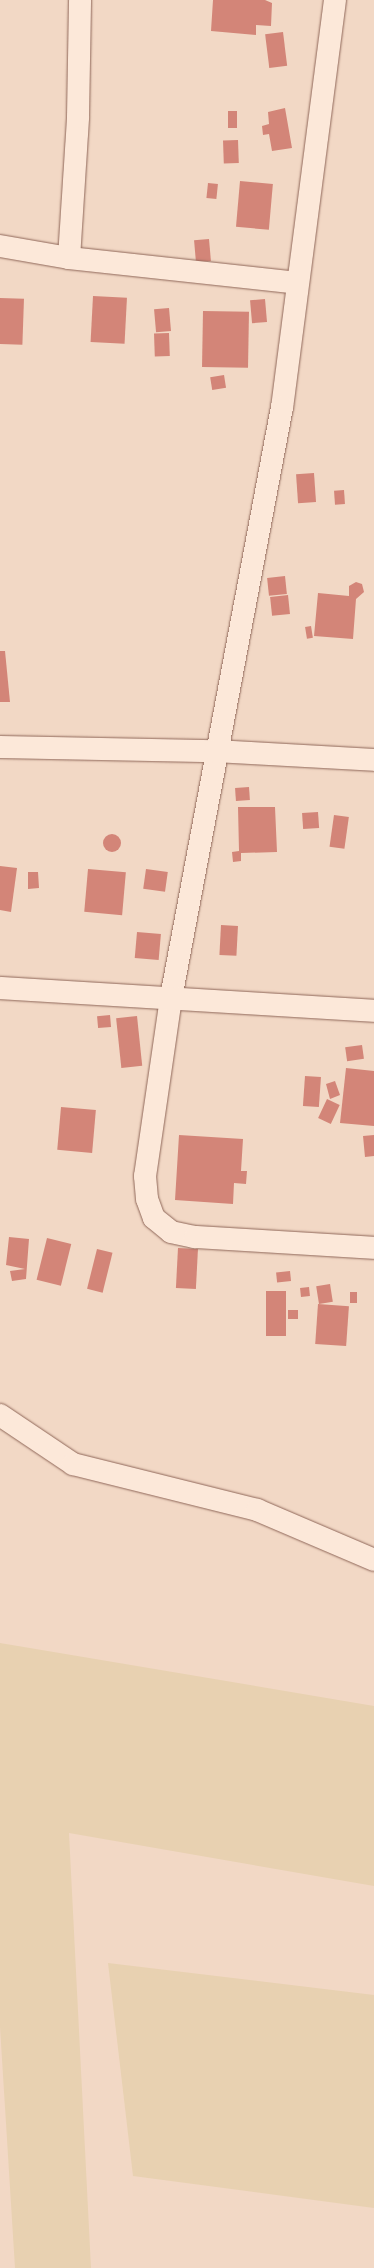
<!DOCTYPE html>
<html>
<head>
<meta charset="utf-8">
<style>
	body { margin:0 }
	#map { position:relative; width:374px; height:2268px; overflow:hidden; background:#f2d8c5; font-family:"PT Serif",serif }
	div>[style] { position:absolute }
	.farmland>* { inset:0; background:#e8d1b1 }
	.building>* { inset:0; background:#d38578; transform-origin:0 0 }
	.round { border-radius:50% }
	.roads { filter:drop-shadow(0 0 1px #8f6759) drop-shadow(0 0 1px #8f6759) }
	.minor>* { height:22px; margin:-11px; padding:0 11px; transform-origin:11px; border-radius:11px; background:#fce8d9 }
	span { translate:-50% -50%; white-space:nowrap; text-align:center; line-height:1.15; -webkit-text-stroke:3px #f9e5d5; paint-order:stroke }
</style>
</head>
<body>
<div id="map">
	<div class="farmland">
		<i style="clip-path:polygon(0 1643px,374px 1706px,374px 1886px,69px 1833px,91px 2268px,15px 2268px,0 2027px)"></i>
		<i style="clip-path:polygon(108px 1963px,374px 1995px,374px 2208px,133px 2176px)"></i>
	</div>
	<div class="building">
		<i style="clip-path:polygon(213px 0,265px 0,272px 3px,271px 26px,256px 25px,256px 35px,211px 31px)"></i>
		<i style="left:283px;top:32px;width:34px;height:18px;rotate:83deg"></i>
		<i style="clip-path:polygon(285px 108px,292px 148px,272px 151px,269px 134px,263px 135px,262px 126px,269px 124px,268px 112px)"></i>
		<i style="left:228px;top:111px;width:9px;height:17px"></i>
		<i style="left:238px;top:140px;width:23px;height:15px;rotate:88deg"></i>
		<i style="left:240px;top:181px;width:33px;height:46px;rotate:5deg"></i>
		<i style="left:208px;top:183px;width:10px;height:15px;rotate:6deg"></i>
		<i style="left:209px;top:239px;width:22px;height:15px;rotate:85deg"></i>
		<i style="left:93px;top:296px;width:34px;height:46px;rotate:3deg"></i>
		<i style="left:0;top:298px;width:24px;height:46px;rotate:2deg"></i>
		<i style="left:265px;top:299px;width:23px;height:15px;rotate:85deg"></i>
		<i style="left:169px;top:308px;width:23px;height:15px;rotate:85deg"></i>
		<i style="left:203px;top:311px;width:46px;height:56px;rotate:1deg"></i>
		<i style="left:169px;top:333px;width:23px;height:15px;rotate:88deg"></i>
		<i style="left:224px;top:375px;width:13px;height:14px;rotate:81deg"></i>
		<i style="left:314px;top:473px;width:29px;height:18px;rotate:86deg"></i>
		<i style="left:344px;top:490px;width:14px;height:10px;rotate:86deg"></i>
		<i style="left:285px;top:576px;width:18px;height:18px;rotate:84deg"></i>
		<i style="clip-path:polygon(356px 582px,362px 584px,364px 592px,356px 599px,353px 639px,314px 636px,318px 593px,349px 596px,349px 586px)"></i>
		<i style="left:288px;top:595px;width:19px;height:18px;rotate:84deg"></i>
		<i style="left:311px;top:626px;width:12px;height:6px;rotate:81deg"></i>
		<i style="clip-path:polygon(0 651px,5px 651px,10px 702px,0 702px)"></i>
		<i style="left:249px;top:787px;width:13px;height:14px;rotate:86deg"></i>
		<i style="clip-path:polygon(238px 807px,275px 807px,277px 852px,241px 853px,241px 861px,233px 862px,232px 852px,239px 851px)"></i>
		<i style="left:318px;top:812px;width:16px;height:16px;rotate:86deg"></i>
		<i style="left:334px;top:815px;width:15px;height:32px;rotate:8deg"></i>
		<i class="round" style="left:103px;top:834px;width:18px;height:18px"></i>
		<i style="clip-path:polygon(0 866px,17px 868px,11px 912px,0 910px)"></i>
		<i style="left:88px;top:869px;width:38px;height:43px;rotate:5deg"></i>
		<i style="left:146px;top:869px;width:22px;height:20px;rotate:8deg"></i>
		<i style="clip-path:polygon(28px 872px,38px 872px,39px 888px,28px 889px)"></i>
		<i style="left:221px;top:925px;width:17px;height:30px;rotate:3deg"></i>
		<i style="left:137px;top:932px;width:24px;height:26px;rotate:5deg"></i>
		<i style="left:110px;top:1015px;width:12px;height:13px;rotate:85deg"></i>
		<i style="left:137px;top:1016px;width:50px;height:21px;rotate:84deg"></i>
		<i style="left:362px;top:1045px;width:14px;height:17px;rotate:82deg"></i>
		<i style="clip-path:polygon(346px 1068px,374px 1071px,374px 1126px,340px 1123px)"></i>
		<i style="left:305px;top:1076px;width:16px;height:30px;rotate:4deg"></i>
		<i style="clip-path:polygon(335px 1081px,340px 1095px,330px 1099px,326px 1084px)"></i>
		<i style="left:327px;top:1099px;width:14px;height:21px;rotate:25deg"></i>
		<i style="left:61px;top:1107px;width:35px;height:43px;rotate:5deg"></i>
		<i style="clip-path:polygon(179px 1135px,243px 1139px,241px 1171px,247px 1171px,246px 1184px,234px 1183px,233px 1204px,175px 1200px)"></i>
		<i style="clip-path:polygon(374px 1135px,374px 1156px,365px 1157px,363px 1136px)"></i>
		<i style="clip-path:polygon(9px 1237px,29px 1239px,26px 1279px,12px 1281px,10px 1271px,25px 1269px,6px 1265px)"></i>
		<i style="left:47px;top:1238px;width:25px;height:43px;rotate:14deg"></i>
		<i style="left:178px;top:1248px;width:20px;height:40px;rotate:3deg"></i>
		<i style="left:97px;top:1249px;width:16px;height:41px;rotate:14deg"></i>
		<i style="left:290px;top:1271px;width:10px;height:14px;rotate:84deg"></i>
		<i style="left:330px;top:1284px;width:18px;height:14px;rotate:81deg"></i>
		<i style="left:309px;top:1287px;width:9px;height:9px;rotate:84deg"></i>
		<i style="left:266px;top:1291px;width:20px;height:45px"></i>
		<i style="left:350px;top:1292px;width:7px;height:11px"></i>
		<i style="left:318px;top:1304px;width:31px;height:40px;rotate:4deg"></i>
		<i style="left:298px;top:1310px;width:9px;height:10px;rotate:90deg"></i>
	</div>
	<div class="roads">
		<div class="minor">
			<i style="left:335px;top:0;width:410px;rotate:97.4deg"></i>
			<i style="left:282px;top:407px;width:601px;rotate:100.64deg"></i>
			<i style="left:171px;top:998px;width:180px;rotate:98.3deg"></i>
			<i style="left:145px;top:1176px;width:23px;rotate:85deg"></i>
			<i style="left:147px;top:1199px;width:20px;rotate:70deg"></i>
			<i style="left:154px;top:1218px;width:22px;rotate:39deg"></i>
			<i style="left:171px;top:1232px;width:25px;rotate:12deg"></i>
			<i style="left:195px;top:1237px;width:179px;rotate:3.5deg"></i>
			<i style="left:0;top:246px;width:70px;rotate:9.9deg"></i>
			<i style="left:69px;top:258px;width:230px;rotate:6.2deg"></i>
			<i style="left:69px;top:258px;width:141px;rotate:-86.3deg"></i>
			<i style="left:78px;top:117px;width:117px;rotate:-89deg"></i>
			<i style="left:0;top:747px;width:215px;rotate:1.1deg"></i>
			<i style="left:215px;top:751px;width:159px;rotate:3.2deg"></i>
			<i style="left:0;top:988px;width:375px;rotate:3.5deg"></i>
			<i style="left:0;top:1415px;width:88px;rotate:33.9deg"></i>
			<i style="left:73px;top:1464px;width:190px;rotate:14deg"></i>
			<i style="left:257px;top:1510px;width:127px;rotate:23.1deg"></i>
		</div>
	</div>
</div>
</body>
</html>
